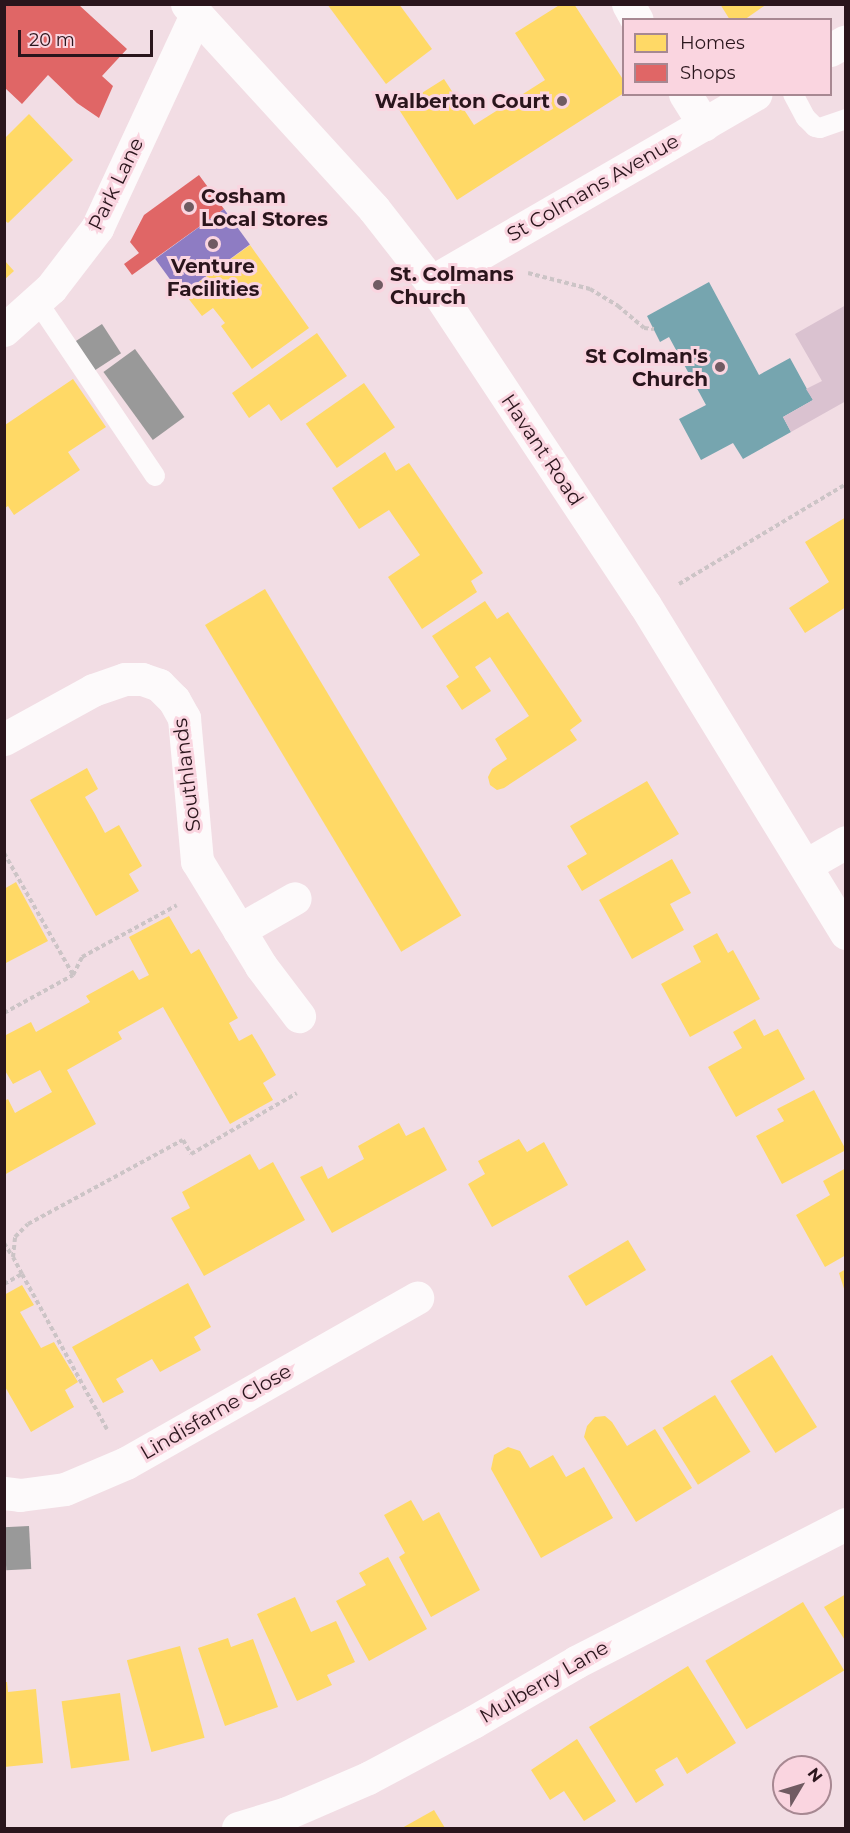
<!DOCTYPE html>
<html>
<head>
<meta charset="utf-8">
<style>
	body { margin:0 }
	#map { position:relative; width:850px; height:1833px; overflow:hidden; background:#f2dde4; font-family:Montserrat,sans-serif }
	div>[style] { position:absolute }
	.homes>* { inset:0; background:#ffd966; transform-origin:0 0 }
	.shops>* { inset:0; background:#e06666 }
	.offices>* { inset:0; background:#8e7cc3; transform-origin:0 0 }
	.public>* { inset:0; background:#76a5af }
	.industry>* { inset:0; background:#999; transform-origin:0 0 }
	.building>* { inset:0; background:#dac2d0 }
	.path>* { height:4px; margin-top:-2px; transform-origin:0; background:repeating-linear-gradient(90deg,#ccc4c6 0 4.5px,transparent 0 7.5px) }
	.lane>* { height:20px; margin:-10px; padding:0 10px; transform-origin:10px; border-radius:10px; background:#fdfafb }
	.street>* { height:33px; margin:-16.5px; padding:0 16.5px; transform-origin:16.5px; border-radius:16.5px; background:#fdfafb }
	.secondary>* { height:33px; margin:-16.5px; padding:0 16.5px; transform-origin:16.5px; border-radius:16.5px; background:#fdfafb }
	.dots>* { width:16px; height:16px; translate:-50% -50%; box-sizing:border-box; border:3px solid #fad5e0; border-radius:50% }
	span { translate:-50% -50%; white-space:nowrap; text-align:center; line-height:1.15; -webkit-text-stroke:6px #fad5e0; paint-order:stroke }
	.poi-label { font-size:20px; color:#2a151c; font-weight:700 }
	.right { translate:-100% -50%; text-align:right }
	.left { translate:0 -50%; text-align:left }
	.street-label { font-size:20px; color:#2a151c }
	.frame { position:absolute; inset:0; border:6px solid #2a151c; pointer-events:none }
	.legend { position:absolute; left:622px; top:18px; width:210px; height:78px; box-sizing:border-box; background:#fad5e0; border:2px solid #a78892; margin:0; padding:8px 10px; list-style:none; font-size:18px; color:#2a151c }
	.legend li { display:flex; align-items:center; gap:12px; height:30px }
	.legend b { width:30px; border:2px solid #a78892 }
	.north { position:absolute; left:772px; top:1755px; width:60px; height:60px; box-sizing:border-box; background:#fad5e0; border:2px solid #a78892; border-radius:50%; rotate:52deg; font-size:16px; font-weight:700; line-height:24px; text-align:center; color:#2a151c }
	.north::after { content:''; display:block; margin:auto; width:21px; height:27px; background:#705b62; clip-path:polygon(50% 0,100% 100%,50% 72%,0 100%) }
	.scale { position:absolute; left:18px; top:30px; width:135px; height:27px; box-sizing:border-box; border:3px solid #2a151c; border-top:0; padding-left:8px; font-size:18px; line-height:21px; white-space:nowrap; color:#2a151c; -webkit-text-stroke:4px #fad5e0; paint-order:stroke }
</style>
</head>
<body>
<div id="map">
	<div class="homes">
		<i style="clip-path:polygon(327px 4px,399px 4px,432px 49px,386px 84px)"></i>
		<i style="clip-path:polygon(561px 4px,574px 4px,624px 81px,624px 93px,457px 200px,398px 108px,444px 79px,474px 125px,545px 80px,515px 33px)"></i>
		<i style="clip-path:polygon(720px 4px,767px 4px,744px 20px,730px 20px)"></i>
		<i style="clip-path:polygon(29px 114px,73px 160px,8px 223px,4px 220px,4px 139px)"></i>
		<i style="clip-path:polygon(250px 245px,309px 328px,252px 369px,221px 326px,225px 323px,213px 308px,202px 316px,184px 293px)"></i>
		<i style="clip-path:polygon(4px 260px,14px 271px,4px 280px)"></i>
		<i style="clip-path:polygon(317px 333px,347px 376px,281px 421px,269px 404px,249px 418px,232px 393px)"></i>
		<i style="clip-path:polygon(73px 379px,106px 427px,68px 452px,80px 470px,14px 515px,8px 506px,5px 508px,5px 425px)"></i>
		<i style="left:364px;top:383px;width:54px;height:71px;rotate:55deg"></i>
		<i style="clip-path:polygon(385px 452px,396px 471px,409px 463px,483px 573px,471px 581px,477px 592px,422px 629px,388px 577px,420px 555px,389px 510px,359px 529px,332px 488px)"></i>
		<i style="clip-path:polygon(846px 517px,846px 607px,805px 633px,789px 608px,829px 582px,805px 542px)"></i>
		<i style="left:265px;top:589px;width:381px;height:70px;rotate:59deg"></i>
		<i style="clip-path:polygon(485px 601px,497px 619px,508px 612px,582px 721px,570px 730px,577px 740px,504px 788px,497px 790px,490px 785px,488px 777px,492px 769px,507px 759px,495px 739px,529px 716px,490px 657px,475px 667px,491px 691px,462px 710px,446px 686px,459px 677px,432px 636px)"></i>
		<i style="clip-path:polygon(87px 768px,98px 789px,85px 797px,95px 814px,105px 833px,119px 825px,142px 866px,129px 874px,139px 891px,96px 916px,30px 800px)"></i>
		<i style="clip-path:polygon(647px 781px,679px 834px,582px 891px,567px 866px,587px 854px,570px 826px)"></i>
		<i style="clip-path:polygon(672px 859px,691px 893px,670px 904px,684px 930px,632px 959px,599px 900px)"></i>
		<i style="clip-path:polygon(16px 882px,48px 941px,4px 964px,4px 889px)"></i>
		<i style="clip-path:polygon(169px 916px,191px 954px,199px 949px,238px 1018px,229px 1023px,239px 1041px,252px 1034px,264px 1054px,276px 1075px,263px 1083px,273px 1100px,230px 1124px,163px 1007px,118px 1032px,122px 1039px,67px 1070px,96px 1124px,4px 1175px,4px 1101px,8px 1099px,15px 1113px,52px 1092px,40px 1070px,13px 1084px,4px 1069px,4px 1036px,31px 1022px,36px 1032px,90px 1002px,86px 996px,133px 970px,139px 980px,149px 975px,129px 937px)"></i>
		<i style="clip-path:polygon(717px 933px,728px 953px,733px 950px,760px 999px,690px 1037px,661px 984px,701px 962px,693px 946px)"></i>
		<i style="clip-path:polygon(755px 1019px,764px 1036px,778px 1029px,805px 1079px,736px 1117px,708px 1067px,742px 1048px,733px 1032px)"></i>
		<i style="clip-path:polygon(814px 1090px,846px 1150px,782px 1184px,756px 1136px,784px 1121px,777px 1109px)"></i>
		<i style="clip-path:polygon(399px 1123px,406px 1136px,424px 1127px,447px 1170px,332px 1233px,300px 1177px,322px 1166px,328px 1179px,364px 1159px,358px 1146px)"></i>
		<i style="clip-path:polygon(519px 1139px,527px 1152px,544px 1142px,568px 1185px,492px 1227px,468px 1184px,485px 1174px,478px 1161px)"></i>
		<i style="clip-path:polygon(250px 1154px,259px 1170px,273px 1162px,305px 1220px,204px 1276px,171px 1218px,190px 1208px,182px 1192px)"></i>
		<i style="clip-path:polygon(846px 1168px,846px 1255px,825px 1267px,796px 1215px,830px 1195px,823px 1181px)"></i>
		<i style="left:628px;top:1240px;width:35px;height:70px;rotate:59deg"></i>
		<i style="clip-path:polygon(846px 1269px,846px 1295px,839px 1273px)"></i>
		<i style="clip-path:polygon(188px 1283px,211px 1327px,194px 1337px,201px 1350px,160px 1372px,152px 1359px,116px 1379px,124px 1392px,103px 1403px,72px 1347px)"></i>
		<i style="clip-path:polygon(22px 1285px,34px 1305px,20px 1312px,41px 1348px,54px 1342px,78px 1382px,65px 1390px,74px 1407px,31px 1432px,4px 1385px,4px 1295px)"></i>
		<i style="left:772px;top:1355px;width:85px;height:49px;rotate:58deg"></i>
		<i style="left:715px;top:1395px;width:67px;height:62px;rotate:58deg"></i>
		<i style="clip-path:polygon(605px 1416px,612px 1422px,627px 1446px,655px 1429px,692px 1488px,636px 1522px,584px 1437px,587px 1426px,595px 1417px)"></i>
		<i style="clip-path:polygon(508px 1447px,520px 1451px,530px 1468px,553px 1455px,566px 1477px,584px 1467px,613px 1518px,541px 1558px,491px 1469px,494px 1455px)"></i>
		<i style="clip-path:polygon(411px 1500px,423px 1521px,439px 1512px,480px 1590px,431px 1617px,399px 1557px,405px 1553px,384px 1515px)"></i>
		<i style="clip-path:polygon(388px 1557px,427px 1629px,369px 1661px,336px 1601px,366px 1585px,359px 1573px)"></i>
		<i style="clip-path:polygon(846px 1594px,846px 1642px,824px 1607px)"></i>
		<i style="clip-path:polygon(295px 1597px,311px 1632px,336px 1621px,355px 1662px,327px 1675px,332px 1685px,297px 1701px,257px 1614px)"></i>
		<i style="left:803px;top:1602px;width:80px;height:114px;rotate:59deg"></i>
		<i style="clip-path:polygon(228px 1638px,231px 1647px,253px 1639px,278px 1707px,225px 1726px,198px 1648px)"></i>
		<i style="left:180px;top:1646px;width:95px;height:55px;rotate:75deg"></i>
		<i style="clip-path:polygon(688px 1666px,736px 1743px,687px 1774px,677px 1757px,655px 1770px,664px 1785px,636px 1803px,589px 1727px)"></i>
		<i style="clip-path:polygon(4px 1682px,7px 1682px,8px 1692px,36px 1689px,43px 1763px,4px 1767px)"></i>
		<i style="left:120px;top:1693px;width:68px;height:59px;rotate:82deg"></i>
		<i style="clip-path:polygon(577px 1739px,616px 1801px,584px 1821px,564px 1791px,550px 1800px,531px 1770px)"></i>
		<i style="clip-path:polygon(434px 1810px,445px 1828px,402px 1828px)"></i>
	</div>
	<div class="shops">
		<i style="clip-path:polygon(4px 5px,79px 5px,127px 49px,102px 76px,113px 86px,99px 118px,77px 103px,48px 75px,22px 104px,4px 87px)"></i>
		<i style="clip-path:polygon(199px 175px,224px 209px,132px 275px,124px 264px,139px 253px,130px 242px,144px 215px)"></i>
	</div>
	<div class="offices">
		<i style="left:224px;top:209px;width:44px;height:85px;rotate:54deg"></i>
	</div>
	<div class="public">
		<i style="clip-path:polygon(709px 282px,759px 375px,790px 358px,813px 400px,783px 417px,791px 432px,743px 459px,733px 443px,701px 460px,679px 419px,706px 405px,669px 337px,660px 342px,647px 316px)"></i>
	</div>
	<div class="industry">
		<i style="left:102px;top:324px;width:35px;height:32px;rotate:57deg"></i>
		<i style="left:135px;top:349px;width:84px;height:39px;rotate:54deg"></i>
		<i style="left:29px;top:1526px;width:43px;height:25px;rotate:87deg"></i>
	</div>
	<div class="building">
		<i style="clip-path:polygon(846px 305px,846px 401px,791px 432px,783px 417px,813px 400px,806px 389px,822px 381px,795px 334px)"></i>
	</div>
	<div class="path">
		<i style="left:528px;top:273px;width:64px;rotate:14.5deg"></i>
		<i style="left:590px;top:289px;width:33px;rotate:31deg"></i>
		<i style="left:618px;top:306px;width:34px;rotate:40deg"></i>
		<i style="left:644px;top:328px;width:10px;rotate:6deg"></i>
		<i style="left:679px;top:584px;width:195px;rotate:-30.9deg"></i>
		<i style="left:4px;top:853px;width:140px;rotate:60.5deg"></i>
		<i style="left:4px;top:1013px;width:79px;rotate:-28.8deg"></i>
		<i style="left:73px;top:975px;width:20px;rotate:-63deg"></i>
		<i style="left:82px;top:957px;width:108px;rotate:-28.7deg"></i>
		<i style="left:4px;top:1243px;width:15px;rotate:58deg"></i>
		<i style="left:22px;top:1274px;width:19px;rotate:-118deg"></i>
		<i style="left:13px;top:1257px;width:20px;rotate:-84deg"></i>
		<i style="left:15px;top:1237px;width:18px;rotate:-45deg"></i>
		<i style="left:28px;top:1224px;width:176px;rotate:-28.5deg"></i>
		<i style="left:183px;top:1140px;width:16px;rotate:60deg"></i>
		<i style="left:191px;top:1154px;width:122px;rotate:-29.9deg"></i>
		<i style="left:4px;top:1284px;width:21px;rotate:-29deg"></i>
		<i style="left:22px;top:1274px;width:177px;rotate:61.3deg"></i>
	</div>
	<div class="lane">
		<i style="left:793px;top:94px;width:27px;rotate:62deg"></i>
		<i style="left:806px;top:118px;width:13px;rotate:45deg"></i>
		<i style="left:815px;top:127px;width:5px;rotate:11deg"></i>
		<i style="left:820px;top:128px;width:28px;rotate:-19deg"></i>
		<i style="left:37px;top:301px;width:211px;rotate:56deg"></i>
	</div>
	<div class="street">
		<i style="left:628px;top:4px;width:18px;rotate:61deg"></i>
		<i style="left:830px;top:50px;width:18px;rotate:-29deg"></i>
		<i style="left:685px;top:94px;width:36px;rotate:58deg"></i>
		<i style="left:431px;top:282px;width:375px;rotate:-30.1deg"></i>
		<i style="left:4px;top:330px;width:63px;rotate:-41.8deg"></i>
		<i style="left:51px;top:288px;width:76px;rotate:-52.5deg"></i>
		<i style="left:97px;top:228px;width:235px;rotate:-65.1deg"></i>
		<i style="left:4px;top:739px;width:102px;rotate:-28.8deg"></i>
		<i style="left:93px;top:690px;width:34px;rotate:-19deg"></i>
		<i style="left:125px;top:679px;width:17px"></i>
		<i style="left:142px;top:679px;width:18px;rotate:19deg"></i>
		<i style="left:159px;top:685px;width:21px;rotate:45deg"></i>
		<i style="left:174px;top:700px;width:21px;rotate:61deg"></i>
		<i style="left:184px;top:718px;width:144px;rotate:84.8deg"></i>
		<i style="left:197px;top:861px;width:123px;rotate:58.6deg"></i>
		<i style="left:261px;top:966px;width:63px;rotate:52.8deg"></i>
		<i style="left:806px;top:865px;width:46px;rotate:-29.9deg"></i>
		<i style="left:239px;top:930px;width:64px;rotate:-29.7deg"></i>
		<i style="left:4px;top:1493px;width:16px;rotate:7deg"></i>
		<i style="left:20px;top:1495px;width:45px;rotate:-7.6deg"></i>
		<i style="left:65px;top:1489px;width:66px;rotate:-23.1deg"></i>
		<i style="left:126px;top:1463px;width:335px;rotate:-29.6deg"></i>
		<i style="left:238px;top:1828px;width:51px;rotate:-17deg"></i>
		<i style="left:287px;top:1813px;width:88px;rotate:-23.4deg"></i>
		<i style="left:368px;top:1778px;width:119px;rotate:-28.1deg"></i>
		<i style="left:473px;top:1722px;width:119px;rotate:-30.2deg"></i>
		<i style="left:576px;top:1662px;width:303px;rotate:-27.1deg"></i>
	</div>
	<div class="secondary">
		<i style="left:187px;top:4px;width:277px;rotate:47.6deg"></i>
		<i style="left:374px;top:209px;width:93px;rotate:52deg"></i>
		<i style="left:431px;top:282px;width:387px;rotate:56.5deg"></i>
		<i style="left:645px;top:605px;width:385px;rotate:58.5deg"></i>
	</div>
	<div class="dots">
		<i style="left:562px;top:101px;background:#705b62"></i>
		<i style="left:189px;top:207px;background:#705b62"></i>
		<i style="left:213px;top:244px;background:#705b62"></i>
		<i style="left:378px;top:285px;background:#705b62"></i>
		<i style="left:720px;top:367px;background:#705b62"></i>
	</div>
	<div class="poi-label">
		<span class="right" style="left:550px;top:101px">Walberton Court</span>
		<span class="left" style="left:201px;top:208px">Cosham<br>Local Stores</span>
		<span style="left:213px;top:278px">Venture<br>Facilities</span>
		<span class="left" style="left:390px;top:286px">St. Colmans<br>Church</span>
		<span class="right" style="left:708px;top:368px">St Colman's<br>Church</span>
	</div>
	<div class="street-label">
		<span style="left:116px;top:184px;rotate:-64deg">Park Lane</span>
		<span style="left:593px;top:188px;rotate:-30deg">St Colmans Avenue</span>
		<span style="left:542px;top:450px;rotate:56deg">Havant Road</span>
		<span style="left:187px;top:775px;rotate:-97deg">Southlands</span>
		<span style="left:216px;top:1412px;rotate:-30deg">Lindisfarne Close</span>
		<span style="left:544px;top:1682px;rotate:-30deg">Mulberry Lane</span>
	</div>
	<div class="frame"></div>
	<ul class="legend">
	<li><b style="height:16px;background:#ffd966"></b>Homes</li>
	<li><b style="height:16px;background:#e06666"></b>Shops</li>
	</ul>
	<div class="north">N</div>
	<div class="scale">20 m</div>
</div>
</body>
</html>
